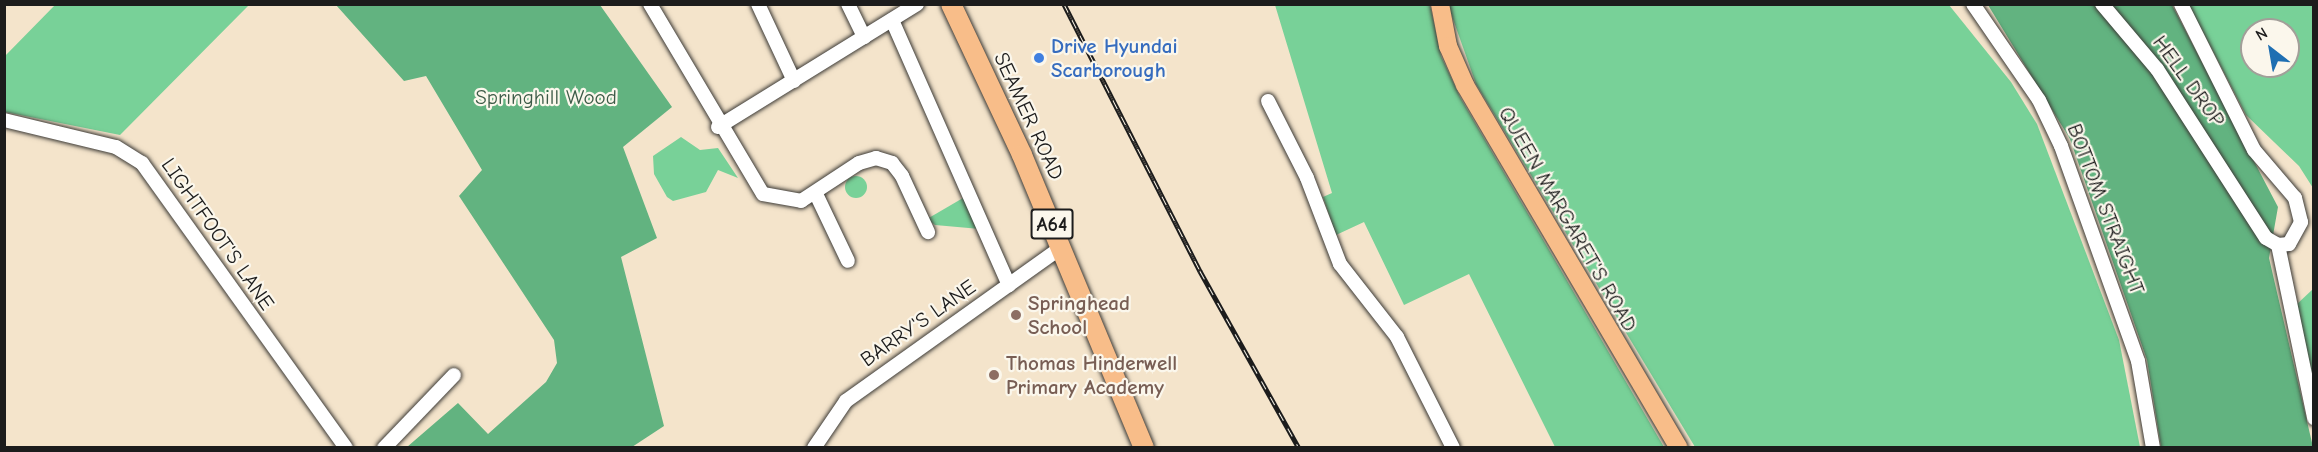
<!DOCTYPE html>
<html>
<head>
<meta charset="utf-8">
<style>
	body { margin:0 }
	#map { position:relative; width:2318px; height:452px; overflow:hidden; background:#f4e4cb; font-family:"Comic Neue",sans-serif }
	div>[style] { position:absolute }
	.green>* { inset:0; background:#78d198 }
	.round { border-radius:50% }
	.forest>* { inset:0; background:#62b380 }
	.roads { filter:drop-shadow(0 0 2px #3c3a36) drop-shadow(0 0 2px #3c3a36) }
	.minor>* { height:14px; margin:-7px; padding:0 7px; transform-origin:7px; border-radius:7px; background:#fff }
	.major>* { height:18px; margin:-9px; padding:0 9px; transform-origin:9px; border-radius:9px; background:#f8bd89 }
	.highway>* { height:20px; margin:-10px; padding:0 10px; transform-origin:10px; border-radius:10px; background:#f8bd89 }
	.rail>* { height:5px; margin-top:-2.5px; transform-origin:0; background:repeating-linear-gradient(90deg,#fbf7ec 0 9px,#1c1c1c 0 18px); box-sizing:border-box; border-block:2px solid #1c1c1c }
	.dots>* { width:16px; height:16px; translate:-50% -50%; box-sizing:border-box; border:3px solid #fbf7ec; border-radius:50% }
	span { translate:-50% -50%; white-space:nowrap; text-align:center; line-height:1.15; -webkit-text-stroke:4.5px #fbf7ec; paint-order:stroke }
	.shield-label span { padding:2px 4px; background:#fbf7ec; border:2px solid; border-radius:4px; -webkit-text-stroke-width:0 }
	.shield-label { font-size:20px; color:#1c1c1c; font-weight:700 }
	.shop-label { font-size:21px; color:#366cbe; font-weight:700 }
	.left { translate:0 -50%; text-align:left }
	.street-label { font-size:21px; color:#1c1c1c }
	.park-label { font-size:21px; color:#3c5b47 }
	.education-label { font-size:21px; color:#785e54; font-weight:700 }
	.frame { position:absolute; inset:0; border:6px solid #1c1c1c; pointer-events:none }
	.north { position:absolute; left:2240px; top:18px; width:60px; height:60px; box-sizing:border-box; background:#fbf7ec; border:2px solid #a29f99; border-radius:50%; rotate:329deg; font-size:16px; font-weight:700; line-height:24px; text-align:center; color:#1c1c1c }
	.north::after { content:''; display:block; margin:auto; width:21px; height:27px; background:#1f6fb2; clip-path:polygon(50% 0,100% 100%,50% 72%,0 100%) }
</style>
</head>
<body>
<div id="map">
	<div class="green">
		<i style="clip-path:polygon(55px 5px,55px 4px,249px 5px,120px 135px,5px 112px,5px 56px)"></i>
		<i style="clip-path:polygon(1275px 5px,1430px 5px,1441px 56px,1460px 97px,1664px 447px,1555px 447px,1469px 274px,1404px 305px,1364px 222px,1336px 235px,1323px 197px,1332px 193px)"></i>
		<i style="clip-path:polygon(1448px 5px,1949px 5px,2011px 82px,2037px 124px,2119px 340px,2140px 447px,1695px 447px,1476px 84px)"></i>
		<i style="clip-path:polygon(evenodd,2189px 5px,2313px 5px,2313px 188px,2299px 166px,2246px 115px,2189px 5px,2252px 30px,2288px 30px,2288px 66px,2252px 66px,2252px 30px)"></i>
		<i style="clip-path:polygon(681px 137px,700px 150px,718px 148px,738px 178px,718px 170px,706px 192px,673px 201px,667px 197px,654px 174px,653px 156px)"></i>
		<i class="round" style="left:845px;top:176px;width:22px;height:22px"></i>
		<i style="clip-path:polygon(963px 198px,980px 229px,935px 225px,927px 219px)"></i>
		<i style="clip-path:polygon(2313px 289px,2313px 387px,2296px 305px)"></i>
	</div>
	<div class="forest">
		<i style="clip-path:polygon(336px 5px,600px 5px,672px 107px,623px 147px,657px 238px,621px 257px,664px 426px,632px 447px,407px 447px,458px 403px,488px 434px,546px 382px,557px 363px,554px 340px,459px 196px,482px 170px,426px 76px,404px 81px)"></i>
		<i style="clip-path:polygon(1988px 5px,2172px 5px,2278px 207px,2269px 258px,2313px 447px,2161px 447px,2147px 360px,2070px 139px)"></i>
	</div>
	<div class="roads">
		<div class="minor">
			<i style="left:650px;top:4px;width:221px;rotate:59.3deg"></i>
			<i style="left:763px;top:194px;width:39px;rotate:10deg"></i>
			<i style="left:801px;top:201px;width:69px;rotate:-33.2deg"></i>
			<i style="left:859px;top:163px;width:18px;rotate:-16deg"></i>
			<i style="left:876px;top:158px;width:17px;rotate:17deg"></i>
			<i style="left:892px;top:163px;width:16px;rotate:52deg"></i>
			<i style="left:902px;top:176px;width:62px;rotate:65.1deg"></i>
			<i style="left:758px;top:4px;width:85px;rotate:64.9deg"></i>
			<i style="left:848px;top:4px;width:37px;rotate:64deg"></i>
			<i style="left:1973px;top:4px;width:116px;rotate:55.5deg"></i>
			<i style="left:2039px;top:100px;width:51px;rotate:64.4deg"></i>
			<i style="left:2061px;top:146px;width:228px;rotate:70.3deg"></i>
			<i style="left:2138px;top:361px;width:88px;rotate:80.2deg"></i>
			<i style="left:2102px;top:4px;width:85px;rotate:49.8deg"></i>
			<i style="left:2157px;top:69px;width:201px;rotate:57.2deg"></i>
			<i style="left:2266px;top:238px;width:14px;rotate:30deg"></i>
			<i style="left:2278px;top:245px;width:11px;rotate:-5deg"></i>
			<i style="left:2289px;top:244px;width:25px;rotate:-61deg"></i>
			<i style="left:2301px;top:222px;width:25px;rotate:-104deg"></i>
			<i style="left:2295px;top:198px;width:63px;rotate:-130.5deg"></i>
			<i style="left:2254px;top:150px;width:163px;rotate:-116.6deg"></i>
			<i style="left:892px;top:20px;width:290px;rotate:66.2deg"></i>
			<i style="left:1268px;top:101px;width:86px;rotate:63.1deg"></i>
			<i style="left:1307px;top:178px;width:92px;rotate:69deg"></i>
			<i style="left:1340px;top:264px;width:93px;rotate:52deg"></i>
			<i style="left:1397px;top:337px;width:124px;rotate:63.2deg"></i>
			<i style="left:4px;top:120px;width:115px;rotate:13.6deg"></i>
			<i style="left:116px;top:147px;width:31px;rotate:32deg"></i>
			<i style="left:142px;top:163px;width:350px;rotate:54.4deg"></i>
			<i style="left:718px;top:127px;width:234px;rotate:-31.7deg"></i>
			<i style="left:816px;top:194px;width:74px;rotate:64.5deg"></i>
			<i style="left:2278px;top:245px;width:177px;rotate:78.2deg"></i>
			<i style="left:384px;top:448px;width:101px;rotate:-46.2deg"></i>
			<i style="left:814px;top:448px;width:57px;rotate:-55.8deg"></i>
			<i style="left:846px;top:401px;width:265px;rotate:-35.5deg"></i>
		</div>
		<div class="major">
			<i style="left:1440px;top:4px;width:43px;rotate:79.2deg"></i>
			<i style="left:1448px;top:46px;width:43px;rotate:66.4deg"></i>
			<i style="left:1465px;top:85px;width:421px;rotate:59.5deg"></i>
		</div>
		<div class="highway">
			<i style="left:951px;top:4px;width:167px;rotate:64.8deg"></i>
			<i style="left:1022px;top:155px;width:317px;rotate:67.4deg"></i>
		</div>
	</div>
	<div class="rail">
		<i style="left:1064px;top:4px;width:300px;rotate:63deg"></i>
		<i style="left:1200px;top:271px;width:203px;rotate:60.8deg"></i>
	</div>
	<div class="dots">
		<i style="left:1039px;top:58px;background:#3f7fe0"></i>
		<i style="left:1016px;top:315px;background:#8d6e63"></i>
		<i style="left:994px;top:375px;background:#8d6e63"></i>
	</div>
	<div class="shield-label">
		<span style="left:1052px;top:224px">A64</span>
	</div>
	<div class="shop-label">
		<span class="left" style="left:1051px;top:58px">Drive Hyundai<br>Scarborough</span>
	</div>
	<div class="street-label">
		<span style="left:2189px;top:81px;rotate:54deg">HELL DROP</span>
		<span style="left:1029px;top:116px;rotate:65deg">SEAMER ROAD</span>
		<span style="left:2106px;top:209px;rotate:69deg">BOTTOM STRAIGHT</span>
		<span style="left:1568px;top:219px;rotate:60deg">QUEEN MARGARET'S ROAD</span>
		<span style="left:218px;top:234px;rotate:55deg">LIGHTFOOT'S LANE</span>
		<span style="left:918px;top:323px;rotate:-35deg">BARRY'S LANE</span>
	</div>
	<div class="park-label">
		<span style="left:546px;top:97px">Springhill Wood</span>
	</div>
	<div class="education-label">
		<span class="left" style="left:1028px;top:315px">Springhead<br>School</span>
		<span class="left" style="left:1006px;top:375px">Thomas Hinderwell<br>Primary Academy</span>
	</div>
	<div class="frame"></div>
	<div class="north">N</div>
</div>
</body>
</html>
